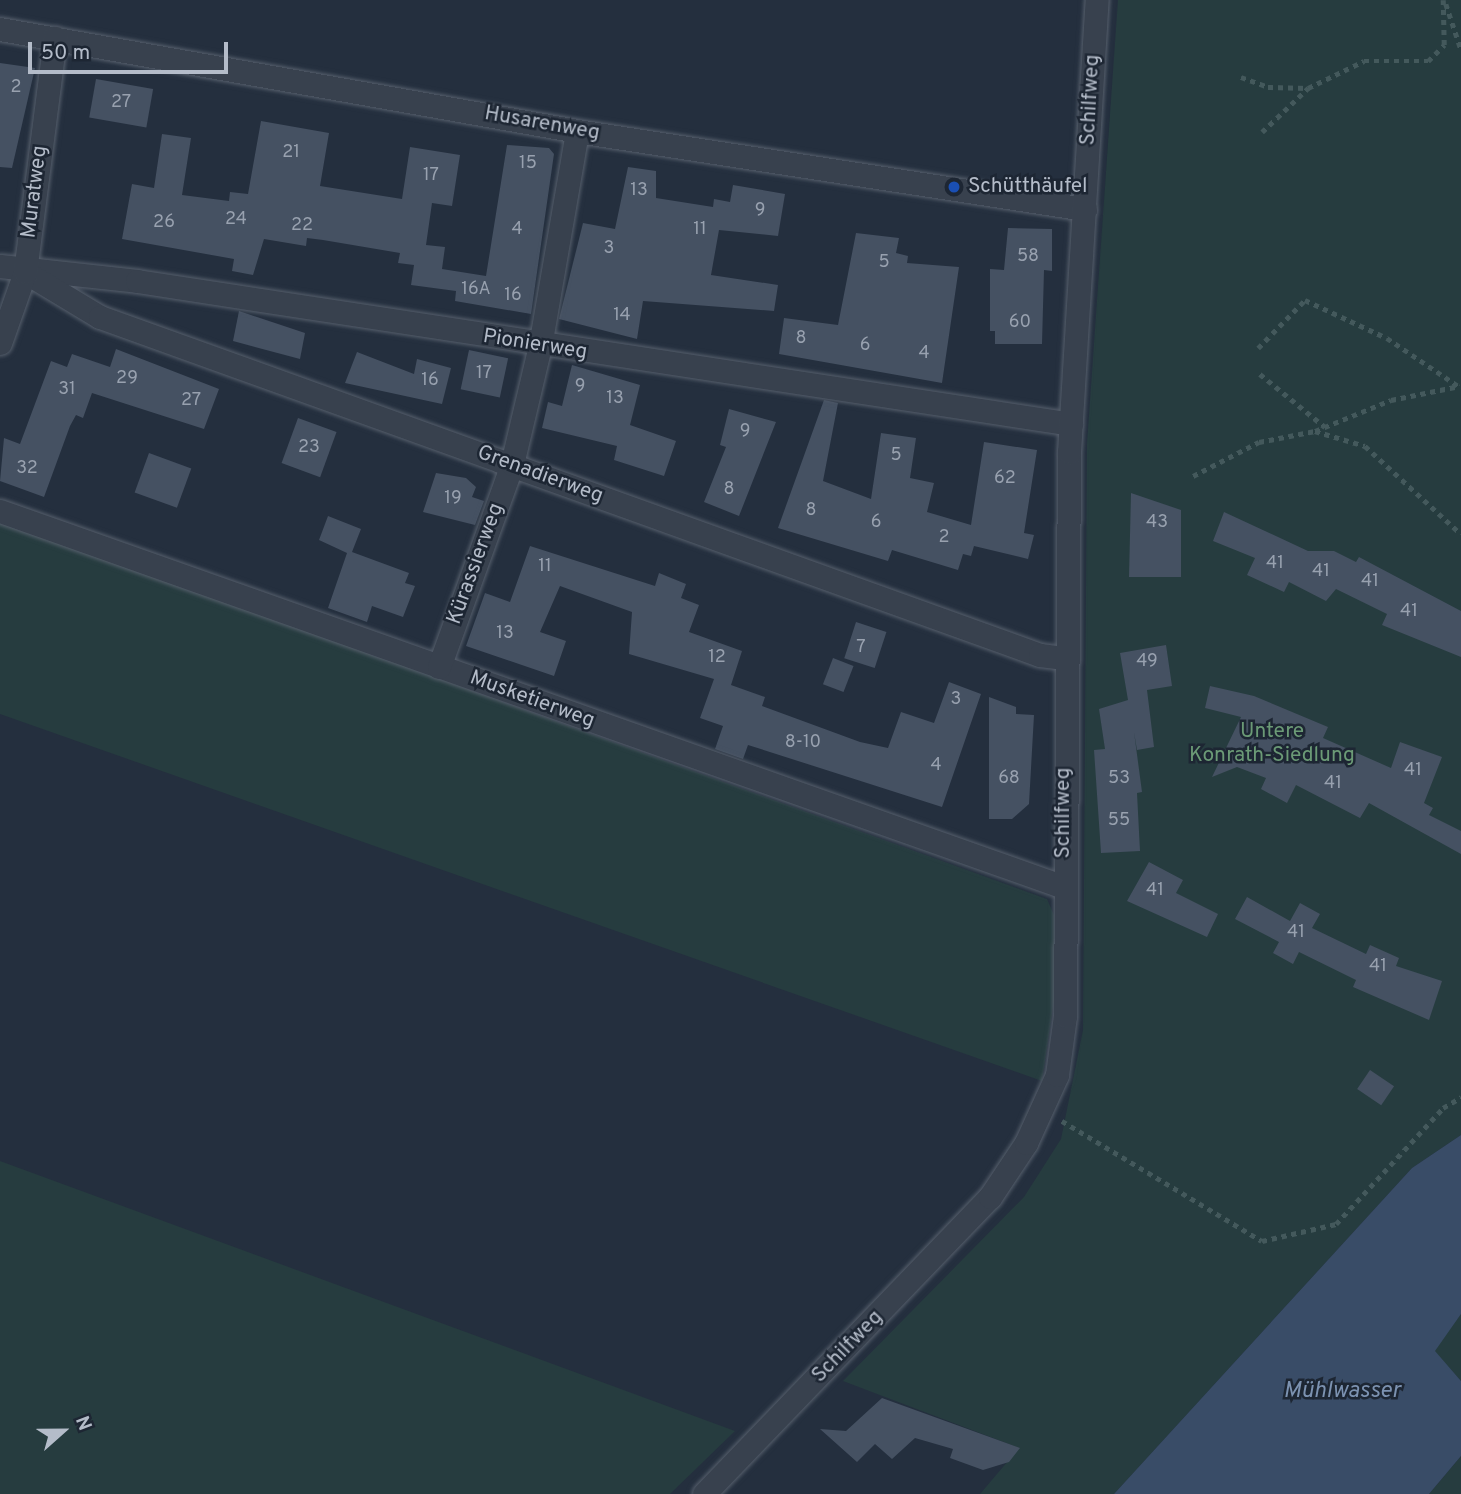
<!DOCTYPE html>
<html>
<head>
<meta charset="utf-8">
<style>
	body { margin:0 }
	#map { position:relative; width:1461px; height:1494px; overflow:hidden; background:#242f3e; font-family:Overpass,sans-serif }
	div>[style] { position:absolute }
	.green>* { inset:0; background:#263c3f }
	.water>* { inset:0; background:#394c67 }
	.building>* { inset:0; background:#455162; transform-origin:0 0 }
	.path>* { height:4.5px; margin-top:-2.25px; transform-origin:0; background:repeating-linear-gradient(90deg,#44595c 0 5px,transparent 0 10px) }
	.roads { filter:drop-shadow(0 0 2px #565f6c) drop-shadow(0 0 2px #565f6c) }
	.street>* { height:23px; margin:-11.5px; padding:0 11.5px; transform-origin:11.5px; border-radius:11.5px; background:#38414e }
	.dots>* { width:19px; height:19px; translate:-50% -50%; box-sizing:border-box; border:4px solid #1d2633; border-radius:50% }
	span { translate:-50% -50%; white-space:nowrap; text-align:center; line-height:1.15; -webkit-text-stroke:5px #1d2633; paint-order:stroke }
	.number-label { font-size:18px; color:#98a1af }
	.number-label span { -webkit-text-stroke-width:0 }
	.street-label { font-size:21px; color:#b4bcc9 }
	.poi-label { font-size:21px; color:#b4bcc9 }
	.left { translate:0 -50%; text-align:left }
	.park-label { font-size:21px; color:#6b9a76 }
	.water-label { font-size:23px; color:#7c92b1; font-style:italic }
	.north { position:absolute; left:28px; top:1396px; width:70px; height:70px; -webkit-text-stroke:5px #1d2633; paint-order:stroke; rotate:69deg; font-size:19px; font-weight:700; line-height:28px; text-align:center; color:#b4bcc9 }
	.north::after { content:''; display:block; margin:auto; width:24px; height:32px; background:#b4bcc9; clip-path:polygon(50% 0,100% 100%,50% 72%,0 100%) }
	.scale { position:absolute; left:28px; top:42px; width:200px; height:32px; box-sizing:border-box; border:4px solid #b4bcc9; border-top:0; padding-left:9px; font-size:21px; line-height:24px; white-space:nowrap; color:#b4bcc9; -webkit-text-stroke:5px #1d2633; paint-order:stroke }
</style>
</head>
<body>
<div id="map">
	<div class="green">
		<i style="clip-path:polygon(1118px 0,1461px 0,1461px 1135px,1412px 1168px,1114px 1494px,980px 1494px,1019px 1448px,843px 1381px,1024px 1197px,1061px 1139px,1083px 1030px,1087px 444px)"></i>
		<i style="clip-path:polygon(0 520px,1047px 899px,1054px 915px,1056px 987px,1042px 1081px,0 714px)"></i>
		<i style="clip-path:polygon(0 1161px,735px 1431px,670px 1494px,0 1494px)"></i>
		<i style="clip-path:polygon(1461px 1314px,1461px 1381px,1434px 1351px)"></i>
		<i style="clip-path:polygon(1461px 1456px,1461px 1494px,1429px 1494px)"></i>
	</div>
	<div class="water">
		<i style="clip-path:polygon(1461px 1135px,1461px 1314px,1435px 1351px,1461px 1381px,1461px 1456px,1429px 1494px,1114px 1494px,1412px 1168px)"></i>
	</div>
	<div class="building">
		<i style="clip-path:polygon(0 63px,35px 68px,12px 168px,0 167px)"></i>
		<i style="left:96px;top:79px;width:58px;height:39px;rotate:10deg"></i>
		<i style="clip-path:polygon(261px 121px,329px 133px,320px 186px,402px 199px,410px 147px,460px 155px,452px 206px,432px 203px,426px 245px,445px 247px,442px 269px,486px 276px,507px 145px,549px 148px,554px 154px,531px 314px,455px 301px,456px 291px,411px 285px,414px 265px,398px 263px,400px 253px,323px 240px,307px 238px,306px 246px,264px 239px,253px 275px,232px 271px,234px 259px,122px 239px,132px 184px,154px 188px,162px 134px,191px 138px,182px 195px,229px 201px,230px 192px,248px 194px)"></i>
		<i style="clip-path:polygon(628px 167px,656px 171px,656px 198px,713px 207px,714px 199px,730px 202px,733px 185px,785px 194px,778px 236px,719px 230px,711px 275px,778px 285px,774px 311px,643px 301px,637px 339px,559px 319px,583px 223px,615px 229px)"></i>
		<i style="clip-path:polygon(1008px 228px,1052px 229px,1052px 271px,1044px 270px,1042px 344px,995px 344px,995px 331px,990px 331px,990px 269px,1004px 270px)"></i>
		<i style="clip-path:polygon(856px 233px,899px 238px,896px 253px,908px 256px,907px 263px,959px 267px,942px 383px,779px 354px,784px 318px,838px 325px)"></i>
		<i style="clip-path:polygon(239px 311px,305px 333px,300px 359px,233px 341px)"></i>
		<i style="clip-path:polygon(116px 349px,219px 389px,204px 429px,92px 393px,83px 418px,76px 415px,70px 426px,44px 497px,0 481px,4px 438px,20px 444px,51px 361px,67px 367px,72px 354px,110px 367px)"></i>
		<i style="left:469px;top:350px;width:40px;height:40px;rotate:12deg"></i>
		<i style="clip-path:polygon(357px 352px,414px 374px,417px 359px,451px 368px,442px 404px,345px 383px)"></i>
		<i style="clip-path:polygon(572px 365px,640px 385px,630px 425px,676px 441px,664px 476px,614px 460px,617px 446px,542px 428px,548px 402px,562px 406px)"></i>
		<i style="clip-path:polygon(824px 400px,838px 403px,823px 481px,871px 499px,881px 433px,916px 438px,910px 478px,934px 483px,927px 512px,971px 525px,984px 442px,1037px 450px,1024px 533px,1034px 535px,1028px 559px,974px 546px,971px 556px,963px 554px,958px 570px,892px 550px,888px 561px,778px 528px)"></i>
		<i style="clip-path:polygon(729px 409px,776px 422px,739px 516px,704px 502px,726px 447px,720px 445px)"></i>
		<i style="left:298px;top:418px;width:41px;height:48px;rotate:20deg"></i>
		<i style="left:149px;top:453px;width:45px;height:42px;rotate:20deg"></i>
		<i style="clip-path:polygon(436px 473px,466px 478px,476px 487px,472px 497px,484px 501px,475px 525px,423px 512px)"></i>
		<i style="clip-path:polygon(1131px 493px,1181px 510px,1181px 577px,1129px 577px)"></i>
		<i style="clip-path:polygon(1224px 512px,1308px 551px,1334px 551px,1356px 562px,1359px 557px,1461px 611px,1461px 657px,1382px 625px,1387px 614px,1336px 589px,1326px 601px,1289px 582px,1284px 592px,1247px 575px,1255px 558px,1213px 541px)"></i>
		<i style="clip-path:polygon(328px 516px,361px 529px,352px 552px,409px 573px,405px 583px,415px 586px,403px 617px,372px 606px,367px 622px,328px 608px,347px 553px,319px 540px)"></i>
		<i style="clip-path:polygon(530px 546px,655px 586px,659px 573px,686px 584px,681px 598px,699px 605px,689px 632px,742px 651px,731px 685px,765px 697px,762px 706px,860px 742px,888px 748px,901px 712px,934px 723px,949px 682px,981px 694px,942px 807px,748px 745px,743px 759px,715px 749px,723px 726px,700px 718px,714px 679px,629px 654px,632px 612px,560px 586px,540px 632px,566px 641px,554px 676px,466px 646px,485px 593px,510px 602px)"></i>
		<i style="left:856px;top:622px;width:32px;height:38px;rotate:18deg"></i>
		<i style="clip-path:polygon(1166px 645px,1172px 686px,1147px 690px,1154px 747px,1137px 750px,1134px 732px,1142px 792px,1137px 793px,1140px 851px,1101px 853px,1094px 750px,1105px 749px,1099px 709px,1128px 700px,1120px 653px)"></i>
		<i style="left:833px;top:658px;width:22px;height:28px;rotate:21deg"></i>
		<i style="clip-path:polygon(1210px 686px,1254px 696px,1328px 727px,1323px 738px,1391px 768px,1400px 742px,1442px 757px,1424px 803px,1433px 808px,1429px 815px,1461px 831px,1461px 854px,1369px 803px,1360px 818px,1296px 785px,1287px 803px,1261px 789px,1266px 778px,1237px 767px,1212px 777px,1241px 717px,1205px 708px)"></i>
		<i style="clip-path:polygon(989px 697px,1016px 707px,1016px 714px,1034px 715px,1029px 804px,1012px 819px,989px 819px)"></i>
		<i style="clip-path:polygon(1149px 862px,1183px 880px,1176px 893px,1218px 914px,1207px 937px,1127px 901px)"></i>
		<i style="clip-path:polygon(1247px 897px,1290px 921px,1300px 903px,1320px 914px,1312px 928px,1366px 954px,1370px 945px,1399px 958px,1396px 966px,1442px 981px,1429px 1020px,1353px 987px,1356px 980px,1299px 952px,1293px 964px,1273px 953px,1279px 942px,1235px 919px)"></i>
		<i style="left:1370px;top:1070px;width:29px;height:23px;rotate:34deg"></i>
		<i style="clip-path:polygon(882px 1398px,1020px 1448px,1009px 1462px,983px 1470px,950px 1458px,953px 1449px,915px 1438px,892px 1459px,875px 1444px,857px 1462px,820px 1429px,846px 1431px)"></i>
	</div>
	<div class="path">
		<i style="left:1446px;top:4px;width:47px;rotate:71.6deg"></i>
		<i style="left:1241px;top:77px;width:29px;rotate:20deg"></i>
		<i style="left:1268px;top:87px;width:40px;rotate:1.4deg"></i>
		<i style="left:1262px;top:132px;width:64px;rotate:-43.7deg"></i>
		<i style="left:1308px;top:88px;width:62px;rotate:-25.7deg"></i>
		<i style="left:1364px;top:61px;width:64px"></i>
		<i style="left:1428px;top:61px;width:23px;rotate:-45deg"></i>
		<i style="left:1444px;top:45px;width:45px;rotate:-91.3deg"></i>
		<i style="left:1258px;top:348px;width:67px;rotate:-45.6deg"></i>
		<i style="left:1305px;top:300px;width:90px;rotate:24.9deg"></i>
		<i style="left:1387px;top:338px;width:89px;rotate:34deg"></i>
		<i style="left:1260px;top:374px;width:84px;rotate:39.2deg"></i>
		<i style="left:1315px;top:431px;width:82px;rotate:-22.2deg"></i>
		<i style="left:1391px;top:400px;width:70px;rotate:-11.5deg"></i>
		<i style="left:1193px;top:476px;width:74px;rotate:-27.3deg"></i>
		<i style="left:1259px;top:442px;width:57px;rotate:-11.1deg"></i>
		<i style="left:1315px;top:431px;width:52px;rotate:16.7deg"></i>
		<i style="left:1365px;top:446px;width:130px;rotate:42.5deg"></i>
		<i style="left:1062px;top:1121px;width:233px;rotate:31deg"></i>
		<i style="left:1262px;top:1241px;width:76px;rotate:-12.9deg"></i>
		<i style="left:1336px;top:1224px;width:158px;rotate:-47.3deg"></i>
		<i style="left:1443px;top:1108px;width:21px;rotate:-31deg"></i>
	</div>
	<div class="roads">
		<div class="street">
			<i style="left:0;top:29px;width:586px;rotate:10.02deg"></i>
			<i style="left:577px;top:131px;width:514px;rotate:8.73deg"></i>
			<i style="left:0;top:266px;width:138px;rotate:6.2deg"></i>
			<i style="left:137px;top:281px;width:945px;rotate:8.7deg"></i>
			<i style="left:25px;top:272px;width:87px;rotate:31deg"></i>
			<i style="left:100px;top:317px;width:999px;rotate:19.78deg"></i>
			<i style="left:1040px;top:655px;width:23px;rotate:7deg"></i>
			<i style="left:0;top:343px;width:75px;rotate:-70.6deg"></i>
			<i style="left:25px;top:272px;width:236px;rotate:-82.7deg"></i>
			<i style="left:0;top:511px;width:1128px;rotate:19.46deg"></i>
			<i style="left:439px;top:667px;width:216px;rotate:-70.2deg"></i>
			<i style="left:512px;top:464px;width:121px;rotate:-76.7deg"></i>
			<i style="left:540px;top:346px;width:218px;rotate:-80.2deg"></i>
			<i style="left:704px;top:1494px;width:412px;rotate:-46.1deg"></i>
			<i style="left:990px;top:1197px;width:65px;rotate:-56.3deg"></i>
			<i style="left:1026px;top:1143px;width:75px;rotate:-65.5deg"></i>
			<i style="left:1057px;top:1075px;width:60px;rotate:-82.3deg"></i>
			<i style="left:1065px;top:1016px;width:564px;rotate:-89.59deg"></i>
			<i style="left:1069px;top:452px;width:453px;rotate:-86.5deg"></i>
		</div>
	</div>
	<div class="dots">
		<i style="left:954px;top:187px;background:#1a4fb4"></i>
	</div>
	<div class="number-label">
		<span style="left:16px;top:88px">2</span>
		<span style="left:121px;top:103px">27</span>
		<span style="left:291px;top:153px">21</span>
		<span style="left:528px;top:164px">15</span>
		<span style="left:431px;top:176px">17</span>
		<span style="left:639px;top:191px">13</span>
		<span style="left:760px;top:211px">9</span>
		<span style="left:236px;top:220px">24</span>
		<span style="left:164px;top:223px">26</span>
		<span style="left:302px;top:226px">22</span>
		<span style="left:517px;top:230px">4</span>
		<span style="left:700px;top:230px">11</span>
		<span style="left:609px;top:249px">3</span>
		<span style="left:1028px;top:257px">58</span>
		<span style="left:884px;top:263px">5</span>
		<span style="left:476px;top:290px">16A</span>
		<span style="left:513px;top:296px">16</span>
		<span style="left:622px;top:316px">14</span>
		<span style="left:1020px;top:323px">60</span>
		<span style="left:801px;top:339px">8</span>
		<span style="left:865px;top:346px">6</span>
		<span style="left:924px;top:354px">4</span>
		<span style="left:484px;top:374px">17</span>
		<span style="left:127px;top:379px">29</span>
		<span style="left:430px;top:381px">16</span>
		<span style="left:580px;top:387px">9</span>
		<span style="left:67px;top:390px">31</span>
		<span style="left:615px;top:399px">13</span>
		<span style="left:191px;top:401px">27</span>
		<span style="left:745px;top:432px">9</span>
		<span style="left:309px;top:448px">23</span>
		<span style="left:896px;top:456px">5</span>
		<span style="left:27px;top:469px">32</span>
		<span style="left:1005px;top:479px">62</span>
		<span style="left:729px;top:490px">8</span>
		<span style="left:453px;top:499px">19</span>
		<span style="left:811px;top:511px">8</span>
		<span style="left:876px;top:523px">6</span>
		<span style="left:1157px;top:523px">43</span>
		<span style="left:944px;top:538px">2</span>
		<span style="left:1275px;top:564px">41</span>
		<span style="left:545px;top:567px">11</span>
		<span style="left:1321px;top:572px">41</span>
		<span style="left:1370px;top:582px">41</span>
		<span style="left:1409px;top:612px">41</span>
		<span style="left:505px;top:634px">13</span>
		<span style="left:861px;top:648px">7</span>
		<span style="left:717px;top:658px">12</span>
		<span style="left:1147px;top:662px">49</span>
		<span style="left:956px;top:700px">3</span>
		<span style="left:803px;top:743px">8-10</span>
		<span style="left:936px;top:766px">4</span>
		<span style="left:1413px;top:771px">41</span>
		<span style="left:1009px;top:779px">68</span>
		<span style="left:1119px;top:779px">53</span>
		<span style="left:1333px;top:784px">41</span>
		<span style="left:1119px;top:821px">55</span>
		<span style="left:1155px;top:891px">41</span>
		<span style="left:1296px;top:933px">41</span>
		<span style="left:1378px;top:967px">41</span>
	</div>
	<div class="street-label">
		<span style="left:1091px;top:100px;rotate:-87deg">Schilfweg</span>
		<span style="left:542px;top:124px;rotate:10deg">Husarenweg</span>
		<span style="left:35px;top:192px;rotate:-83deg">Muratweg</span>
		<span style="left:535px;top:345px;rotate:9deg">Pionierweg</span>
		<span style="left:540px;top:475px;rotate:20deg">Grenadierweg</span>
		<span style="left:476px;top:564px;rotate:-70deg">Kürassierweg</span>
		<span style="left:532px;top:700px;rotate:20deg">Musketierweg</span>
		<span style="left:1064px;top:813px;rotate:-90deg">Schilfweg</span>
		<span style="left:848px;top:1347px;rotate:-46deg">Schilfweg</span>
	</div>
	<div class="poi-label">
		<span class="left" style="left:968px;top:187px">Schütthäufel</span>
	</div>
	<div class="park-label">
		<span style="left:1272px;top:744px">Untere<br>Konrath-Siedlung</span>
	</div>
	<div class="water-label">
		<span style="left:1342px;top:1392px">Mühlwasser</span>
	</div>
	<div class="north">N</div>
	<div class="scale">50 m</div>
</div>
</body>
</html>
